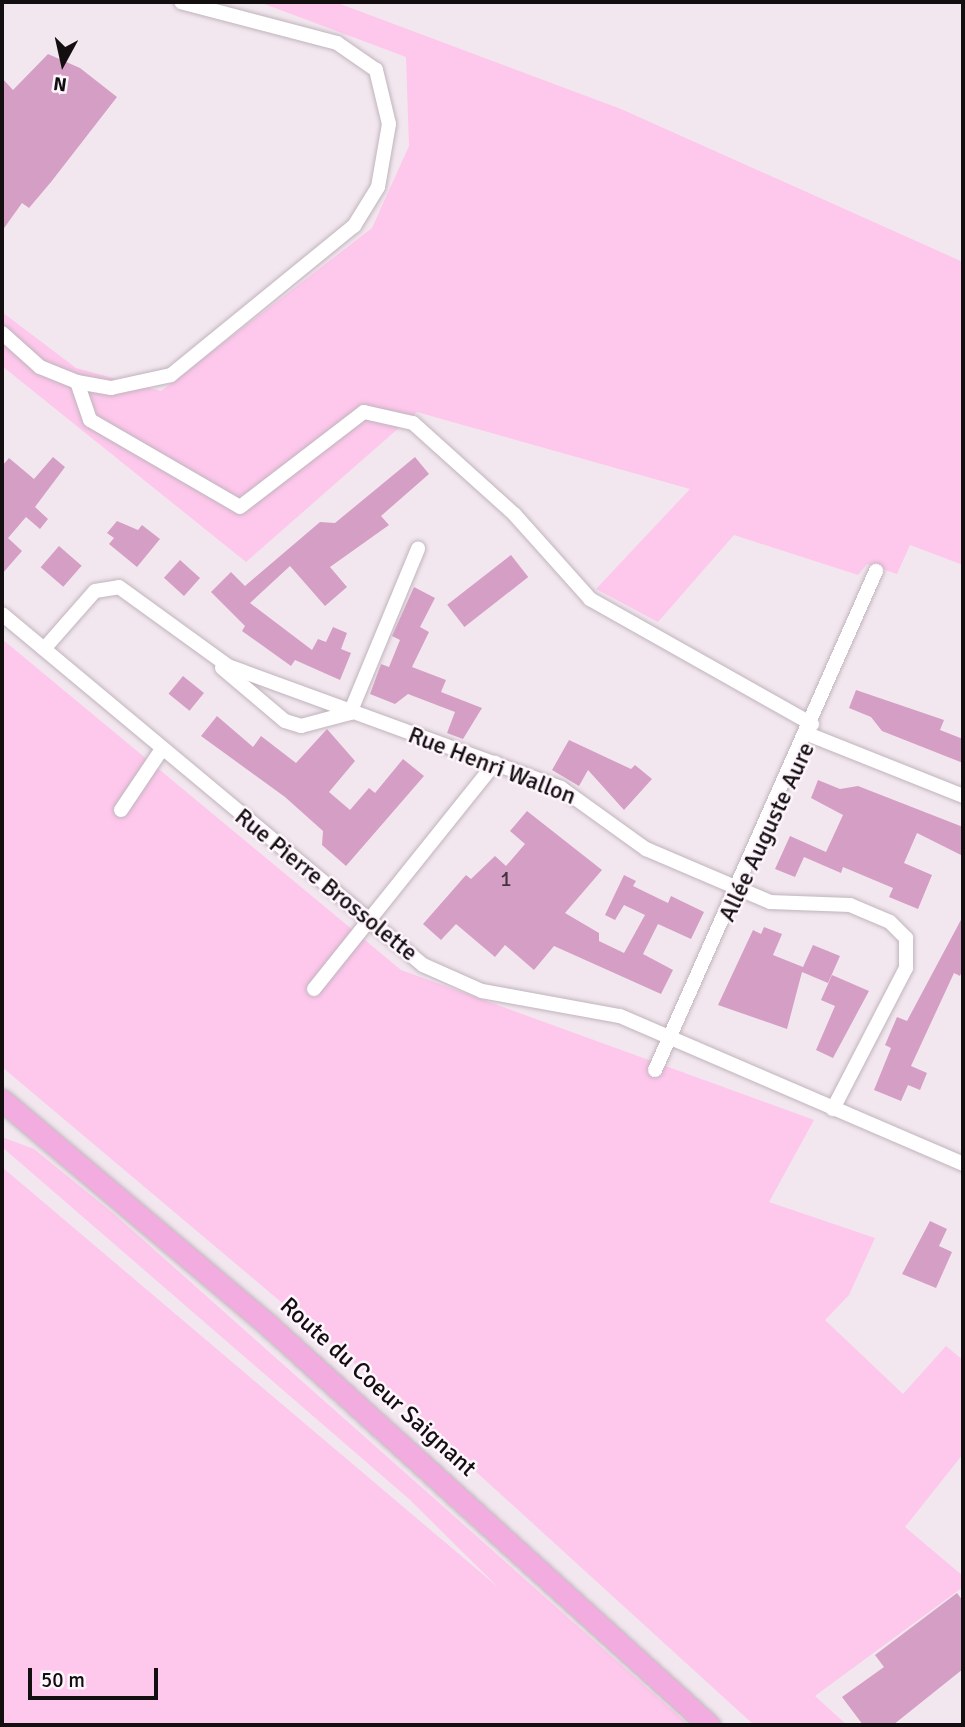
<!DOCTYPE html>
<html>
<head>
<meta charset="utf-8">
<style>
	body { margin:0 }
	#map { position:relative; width:965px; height:1727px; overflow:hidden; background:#f3e7ef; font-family:Signika,sans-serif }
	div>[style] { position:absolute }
	.green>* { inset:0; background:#fec7ec }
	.building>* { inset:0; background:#d59ec4; transform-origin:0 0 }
	.roads { filter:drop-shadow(0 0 2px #c0b4bc) drop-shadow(0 0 2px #c0b4bc) }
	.street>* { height:14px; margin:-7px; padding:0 7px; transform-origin:7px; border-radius:7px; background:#fff }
	.primary>* { height:21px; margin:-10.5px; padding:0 10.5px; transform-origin:10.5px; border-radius:10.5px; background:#f3ace0 }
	span { translate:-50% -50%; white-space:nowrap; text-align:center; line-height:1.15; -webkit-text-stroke:5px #fff5fc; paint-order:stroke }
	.number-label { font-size:21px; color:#44333e }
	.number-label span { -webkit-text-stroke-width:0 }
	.street-label { font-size:24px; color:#130f11 }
	.frame { position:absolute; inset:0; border:4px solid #130f11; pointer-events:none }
	.north { position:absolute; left:28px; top:28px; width:70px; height:70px; -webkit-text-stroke:5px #fff5fc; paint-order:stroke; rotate:188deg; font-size:19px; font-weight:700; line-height:28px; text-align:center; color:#130f11 }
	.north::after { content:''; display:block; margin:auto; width:24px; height:32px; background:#130f11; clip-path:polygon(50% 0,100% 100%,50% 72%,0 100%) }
	.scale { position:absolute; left:28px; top:1668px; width:130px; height:32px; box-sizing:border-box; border:4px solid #130f11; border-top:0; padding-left:9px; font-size:21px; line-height:24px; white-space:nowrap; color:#130f11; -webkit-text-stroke:5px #fff5fc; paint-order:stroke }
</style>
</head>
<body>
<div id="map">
	<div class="green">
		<i style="clip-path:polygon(259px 2px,335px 2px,621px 109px,963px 262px,963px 565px,910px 545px,897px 574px,867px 564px,858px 575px,734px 535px,658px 622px,596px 589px,690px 489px,417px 412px,246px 562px,2px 366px,2px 312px,76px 368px,161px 391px,372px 228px,409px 146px,406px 57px)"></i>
		<i style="clip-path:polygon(2px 639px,401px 970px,814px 1120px,769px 1202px,875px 1238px,849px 1295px,825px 1320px,903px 1394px,946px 1346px,963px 1360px,963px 1454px,905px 1527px,963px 1576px,963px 1587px,815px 1696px,847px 1725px,754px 1725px,394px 1397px,2px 1067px)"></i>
		<i style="clip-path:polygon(2px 1137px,34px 1149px,114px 1214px,689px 1725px,2px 1725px,2px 1167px,499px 1588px,409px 1499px,2px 1147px)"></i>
	</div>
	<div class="building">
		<i style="clip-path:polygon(48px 54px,80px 68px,117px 97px,51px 182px,29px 208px,22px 203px,2px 231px,2px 78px,13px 90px)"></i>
		<i style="clip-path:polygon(53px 457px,65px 467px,35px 507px,48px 519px,40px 529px,26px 517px,8px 538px,22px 551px,2px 574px,2px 466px,9px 458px,34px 479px)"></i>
		<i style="clip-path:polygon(415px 457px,429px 474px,381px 516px,389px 525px,330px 567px,347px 587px,325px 606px,290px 566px,250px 603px,312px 650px,318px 639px,326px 642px,333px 627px,347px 633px,341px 649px,351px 653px,340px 680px,295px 660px,291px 666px,242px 631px,245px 626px,211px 592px,231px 572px,245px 586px,320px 522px,335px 523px)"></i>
		<i style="clip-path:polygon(117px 521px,138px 530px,142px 525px,160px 539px,137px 567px,109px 544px,114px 538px,107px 533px)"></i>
		<i style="left:59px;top:546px;width:30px;height:28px;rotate:41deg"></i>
		<i style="left:511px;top:555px;width:28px;height:81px;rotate:52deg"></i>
		<i style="left:180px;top:560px;width:27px;height:24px;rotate:42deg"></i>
		<i style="clip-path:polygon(414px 587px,435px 598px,420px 627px,429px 632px,412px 667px,446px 680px,441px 692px,482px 708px,463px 739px,447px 733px,455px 712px,408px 694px,395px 704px,370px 694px,381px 664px,389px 667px,400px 640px,392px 636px)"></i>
		<i style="left:183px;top:676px;width:27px;height:23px;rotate:39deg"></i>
		<i style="clip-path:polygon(856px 690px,944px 720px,940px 730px,963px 739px,963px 763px,882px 731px,871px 717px,849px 708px)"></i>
		<i style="clip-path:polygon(217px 716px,253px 747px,261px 736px,296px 763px,327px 729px,355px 761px,329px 792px,350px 810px,369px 788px,375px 793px,403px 759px,424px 776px,346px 866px,322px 845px,323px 831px,285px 797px,201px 736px)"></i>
		<i style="clip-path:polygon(569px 740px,631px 769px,635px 765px,652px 779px,624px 810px,588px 770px,579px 786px,552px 770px)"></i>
		<i style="clip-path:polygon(818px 780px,840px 789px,858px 786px,963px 827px,963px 856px,917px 833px,904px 863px,932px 875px,918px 909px,889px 897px,893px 888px,843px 867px,841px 873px,804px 857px,795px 877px,775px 869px,790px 836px,826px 852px,843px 815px,811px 798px)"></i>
		<i style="clip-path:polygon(527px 811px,602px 870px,565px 913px,599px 933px,599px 941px,624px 953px,645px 915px,624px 905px,615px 920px,605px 915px,624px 875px,636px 881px,633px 886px,668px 903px,671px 896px,704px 912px,691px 939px,658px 924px,643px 954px,673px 970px,661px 994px,554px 946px,534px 970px,505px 945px,495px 957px,456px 924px,441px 940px,423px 924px,466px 875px,471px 879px,495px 856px,506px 866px,525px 844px,510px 831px)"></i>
		<i style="clip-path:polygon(963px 916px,963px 968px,960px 976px,954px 973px,911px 1066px,927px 1073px,920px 1090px,908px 1085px,901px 1101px,874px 1090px,891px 1048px,885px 1045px,897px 1017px,907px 1021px)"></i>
		<i style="clip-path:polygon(764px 927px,782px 934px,773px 955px,803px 967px,813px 945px,840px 956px,828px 983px,802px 972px,787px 1029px,718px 1005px,753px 930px,761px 934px)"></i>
		<i style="clip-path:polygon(832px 975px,869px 991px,833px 1058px,816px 1050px,835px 1006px,821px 1000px)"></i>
		<i style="clip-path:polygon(930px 1221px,947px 1229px,939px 1246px,952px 1252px,936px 1288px,902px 1274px)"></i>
		<i style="clip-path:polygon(957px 1593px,963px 1601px,963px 1669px,893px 1725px,863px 1725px,842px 1697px,884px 1667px,875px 1655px)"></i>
	</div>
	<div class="roads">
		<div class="street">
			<i style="left:2px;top:333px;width:51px;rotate:41.8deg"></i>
			<i style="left:40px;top:367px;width:40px;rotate:22deg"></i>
			<i style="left:77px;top:382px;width:35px;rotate:10deg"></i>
			<i style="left:111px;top:388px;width:61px;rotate:-12.2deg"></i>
			<i style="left:171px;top:375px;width:236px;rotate:-39.2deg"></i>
			<i style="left:354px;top:226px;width:46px;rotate:-58.4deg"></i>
			<i style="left:378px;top:187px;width:64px;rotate:-80.1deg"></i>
			<i style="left:389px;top:124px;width:56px;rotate:-103.5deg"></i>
			<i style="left:376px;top:70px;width:47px;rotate:-145.3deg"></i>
			<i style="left:337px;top:43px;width:161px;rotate:-165.3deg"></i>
			<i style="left:77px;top:382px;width:40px;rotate:71.1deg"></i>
			<i style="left:90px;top:420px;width:173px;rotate:30.1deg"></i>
			<i style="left:240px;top:507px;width:156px;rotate:-37.5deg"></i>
			<i style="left:364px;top:412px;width:50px;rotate:12.7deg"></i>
			<i style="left:413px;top:423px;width:137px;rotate:42deg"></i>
			<i style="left:515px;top:515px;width:113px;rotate:48.2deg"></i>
			<i style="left:590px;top:599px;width:255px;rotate:29.4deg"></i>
			<i style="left:2px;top:614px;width:548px;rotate:39.82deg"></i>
			<i style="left:423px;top:965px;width:64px;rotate:23.8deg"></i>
			<i style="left:482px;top:991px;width:140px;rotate:10.3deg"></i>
			<i style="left:620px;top:1016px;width:374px;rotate:23.3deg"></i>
			<i style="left:44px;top:649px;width:77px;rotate:-48.7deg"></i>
			<i style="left:95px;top:591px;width:24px;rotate:-9deg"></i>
			<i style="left:119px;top:587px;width:135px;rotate:35.9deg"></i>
			<i style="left:228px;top:666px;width:355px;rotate:20.1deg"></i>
			<i style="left:561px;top:788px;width:105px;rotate:35.7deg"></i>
			<i style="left:646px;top:849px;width:135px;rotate:23.1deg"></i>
			<i style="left:770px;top:902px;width:80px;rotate:2.1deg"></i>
			<i style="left:850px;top:905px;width:43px;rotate:23deg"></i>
			<i style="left:890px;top:922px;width:23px;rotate:45deg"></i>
			<i style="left:906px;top:938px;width:30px;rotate:90deg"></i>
			<i style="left:906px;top:968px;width:159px;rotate:117.4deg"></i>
			<i style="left:222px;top:668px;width:82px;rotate:40.1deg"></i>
			<i style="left:285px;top:721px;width:17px;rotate:17deg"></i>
			<i style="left:301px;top:726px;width:51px;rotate:-14.9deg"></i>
			<i style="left:350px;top:713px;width:178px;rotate:-67.5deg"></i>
			<i style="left:808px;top:734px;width:167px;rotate:21.8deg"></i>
			<i style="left:121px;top:810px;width:73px;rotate:-56.1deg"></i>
			<i style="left:314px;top:989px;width:290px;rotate:-51.3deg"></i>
			<i style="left:655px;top:1070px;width:546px;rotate:-66.11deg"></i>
		</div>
		<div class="primary">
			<i style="left:2px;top:1100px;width:344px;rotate:40.2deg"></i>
			<i style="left:265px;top:1322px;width:600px;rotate:42.23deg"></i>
		</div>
	</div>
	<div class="number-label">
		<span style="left:506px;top:879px">1</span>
	</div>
	<div class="street-label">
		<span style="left:492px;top:766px;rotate:21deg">Rue Henri Wallon</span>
		<span style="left:767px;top:832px;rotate:-65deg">Allée Auguste Aure</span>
		<span style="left:326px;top:885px;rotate:39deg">Rue Pierre Brossolette</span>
		<span style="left:378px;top:1387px;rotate:42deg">Route du Coeur Saignant</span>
	</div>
	<div class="frame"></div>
	<div class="north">N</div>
	<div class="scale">50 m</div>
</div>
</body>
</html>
